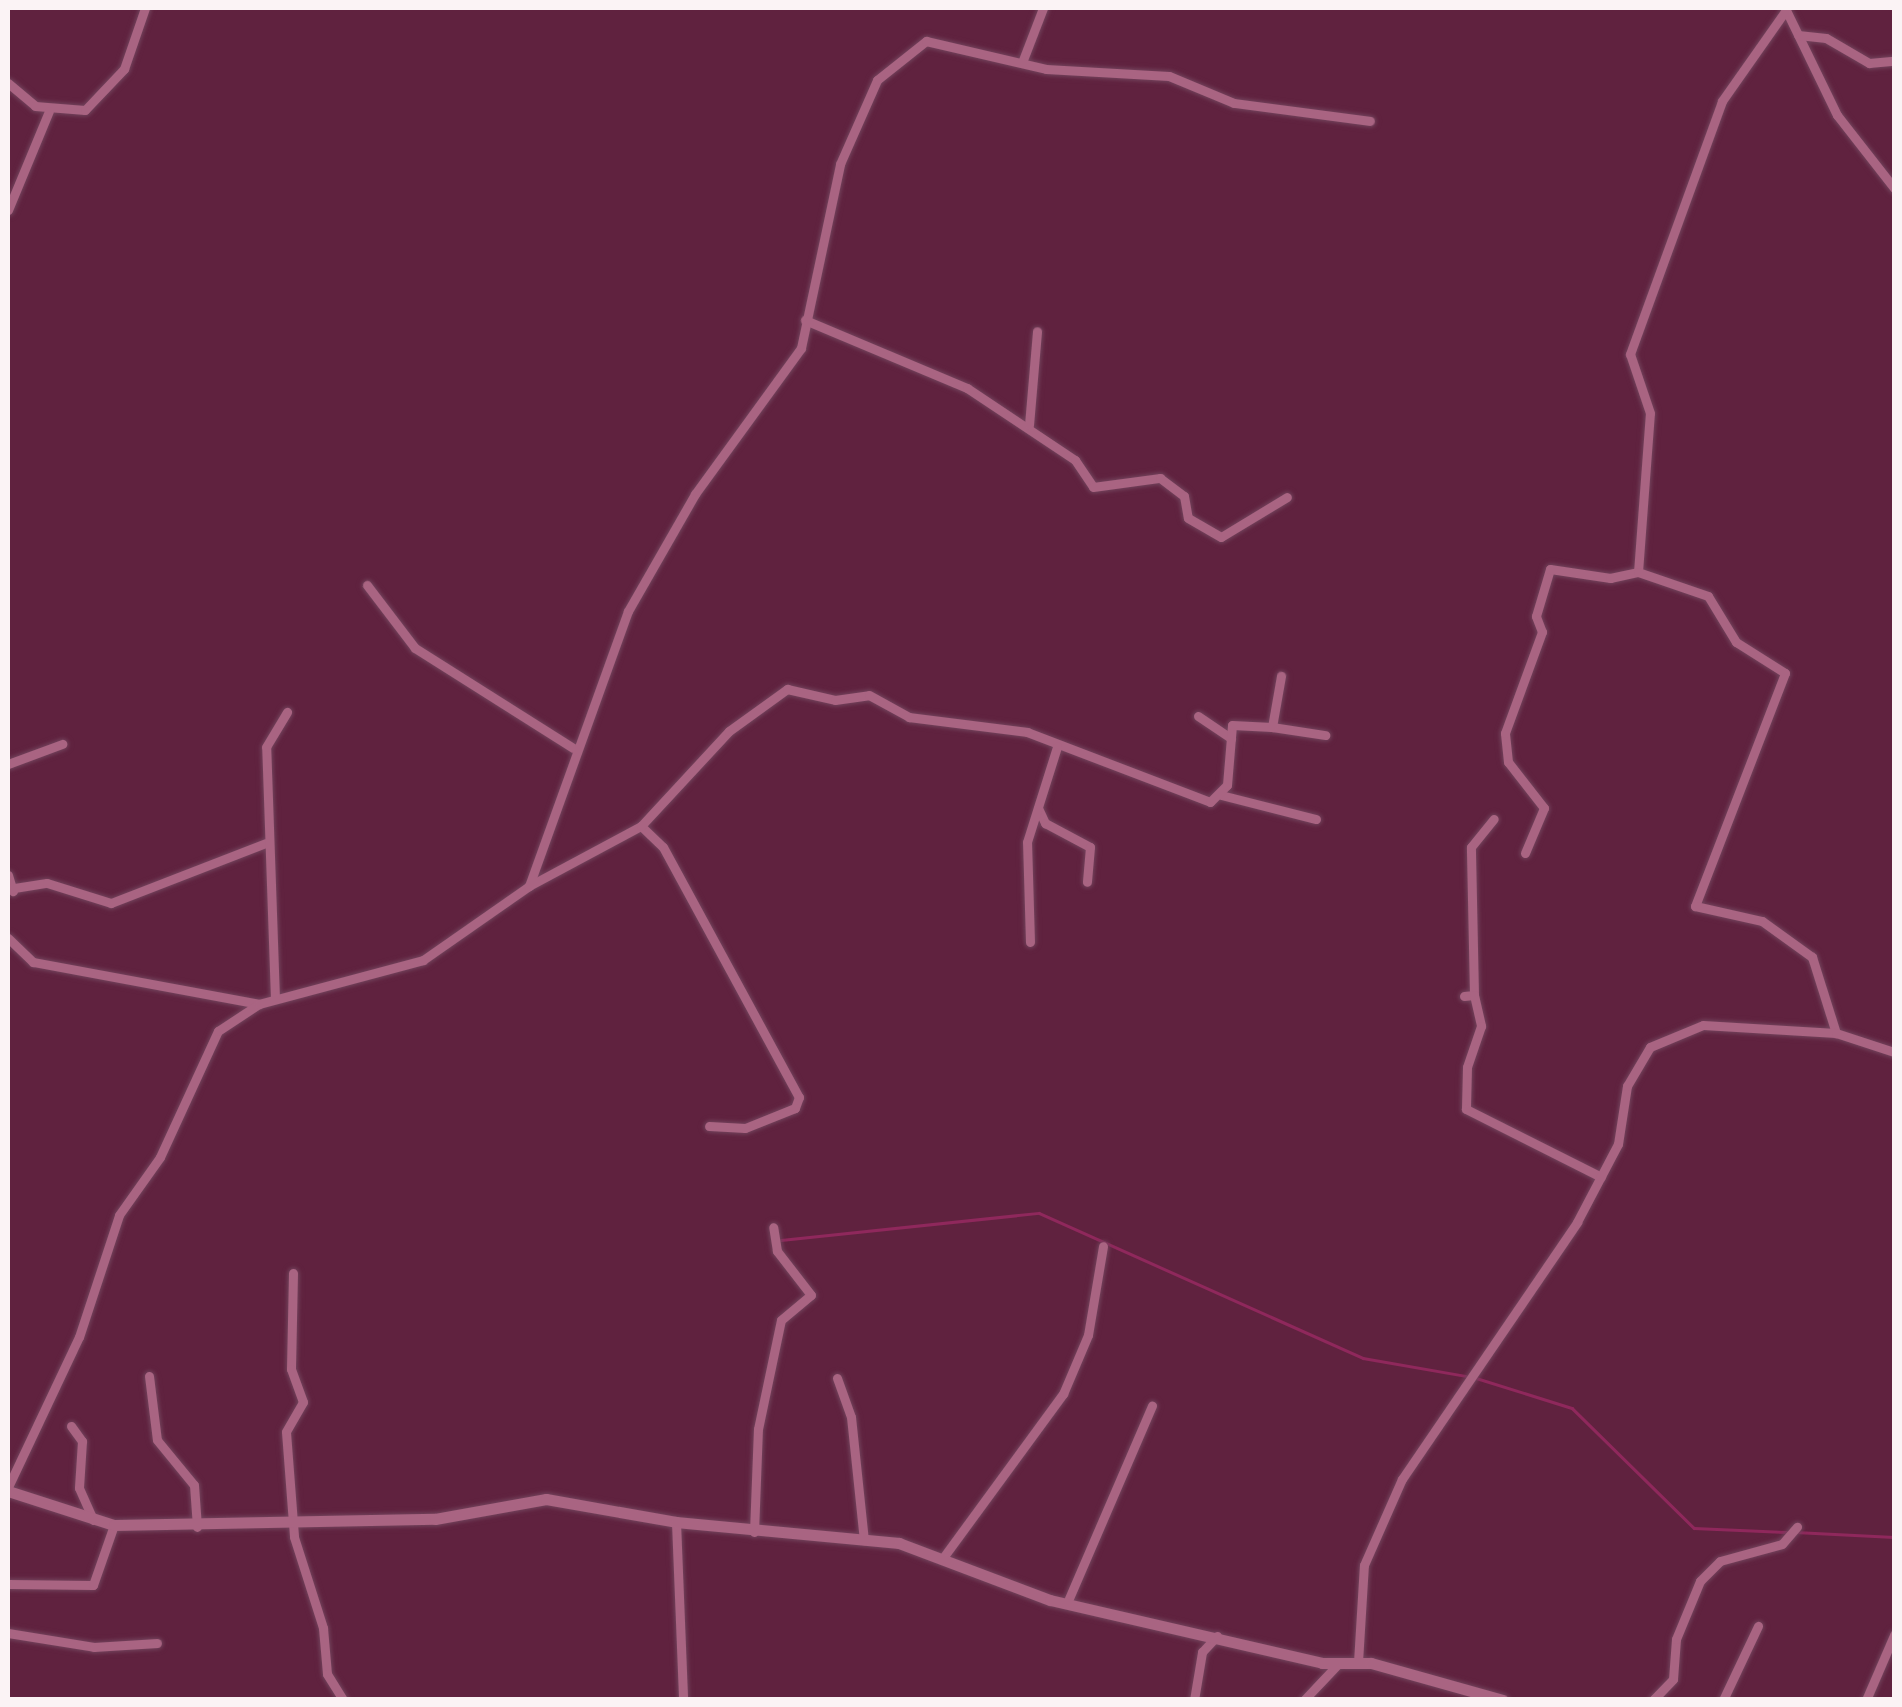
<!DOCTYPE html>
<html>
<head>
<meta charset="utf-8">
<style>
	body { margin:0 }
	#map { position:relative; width:1902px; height:1707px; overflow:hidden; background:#60223f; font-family:Figtree,sans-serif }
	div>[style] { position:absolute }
	.stream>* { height:2.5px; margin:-1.25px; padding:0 1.25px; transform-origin:1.25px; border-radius:1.25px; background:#8f285c }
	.roads { filter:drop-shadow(0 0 2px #72435c) drop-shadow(0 0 2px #72435c) }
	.minor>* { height:9px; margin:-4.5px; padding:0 4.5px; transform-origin:4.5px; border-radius:4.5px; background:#a96482 }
	.tertiary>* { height:11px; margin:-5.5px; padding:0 5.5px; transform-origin:5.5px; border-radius:5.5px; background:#a96482 }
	span { translate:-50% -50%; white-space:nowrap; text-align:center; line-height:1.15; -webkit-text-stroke:9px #341824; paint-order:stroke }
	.frame { position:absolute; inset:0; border:10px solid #fbf3f5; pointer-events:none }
</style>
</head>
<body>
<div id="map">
	<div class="stream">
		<i style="left:781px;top:1240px;width:259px;rotate:-6deg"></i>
		<i style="left:1039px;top:1213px;width:355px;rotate:24.1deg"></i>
		<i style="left:1363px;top:1358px;width:105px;rotate:9.9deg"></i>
		<i style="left:1473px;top:1377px;width:104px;rotate:17.4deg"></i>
		<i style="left:1572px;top:1408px;width:171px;rotate:44.5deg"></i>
		<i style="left:1694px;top:1528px;width:93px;rotate:2.5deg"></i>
		<i style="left:1795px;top:1532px;width:99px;rotate:2.9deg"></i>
	</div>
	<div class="roads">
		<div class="minor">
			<i style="left:1785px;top:8px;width:119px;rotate:64.1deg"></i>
			<i style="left:1837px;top:115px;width:93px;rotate:52deg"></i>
			<i style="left:1798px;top:35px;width:28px;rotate:6deg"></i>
			<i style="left:1826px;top:38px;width:50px;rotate:30.2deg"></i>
			<i style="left:1869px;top:63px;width:25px;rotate:-5deg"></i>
			<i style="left:1023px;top:60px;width:56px;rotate:-69deg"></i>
			<i style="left:8px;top:83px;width:35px;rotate:40deg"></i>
			<i style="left:35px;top:106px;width:50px;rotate:4.6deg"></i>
			<i style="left:85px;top:110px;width:57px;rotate:-46.4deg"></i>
			<i style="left:124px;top:69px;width:65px;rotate:-71deg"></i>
			<i style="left:8px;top:210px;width:107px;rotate:-67.5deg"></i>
			<i style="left:805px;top:320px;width:176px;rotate:22.8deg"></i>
			<i style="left:967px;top:388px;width:130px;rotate:33.7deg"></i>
			<i style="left:1075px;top:460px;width:32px;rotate:56deg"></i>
			<i style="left:1093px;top:487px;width:68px;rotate:-7.7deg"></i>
			<i style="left:1160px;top:478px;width:30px;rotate:37deg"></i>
			<i style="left:1184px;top:496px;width:22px;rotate:80deg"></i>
			<i style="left:1188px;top:518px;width:38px;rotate:30deg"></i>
			<i style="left:1221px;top:537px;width:77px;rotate:-31.2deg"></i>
			<i style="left:1029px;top:425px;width:94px;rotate:-85.1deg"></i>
			<i style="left:1638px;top:572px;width:159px;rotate:-85.7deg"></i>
			<i style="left:1650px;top:413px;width:62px;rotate:-108.7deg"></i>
			<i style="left:1630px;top:354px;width:269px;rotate:-70deg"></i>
			<i style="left:1722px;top:101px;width:111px;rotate:-54.9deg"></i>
			<i style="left:367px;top:585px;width:79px;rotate:52.7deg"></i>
			<i style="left:415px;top:648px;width:187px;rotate:32.3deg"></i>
			<i style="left:1198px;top:716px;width:40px;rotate:34deg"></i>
			<i style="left:1272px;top:727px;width:54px;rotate:8.6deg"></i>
			<i style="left:8px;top:764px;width:58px;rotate:-20.3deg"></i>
			<i style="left:1221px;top:795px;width:98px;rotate:14.2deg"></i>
			<i style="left:1038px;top:808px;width:17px;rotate:65deg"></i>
			<i style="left:1045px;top:823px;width:51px;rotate:28.1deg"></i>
			<i style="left:1090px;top:847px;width:35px;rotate:95deg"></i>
			<i style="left:641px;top:826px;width:30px;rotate:44deg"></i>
			<i style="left:663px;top:847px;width:285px;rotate:61.5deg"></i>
			<i style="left:799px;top:1097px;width:12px;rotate:110deg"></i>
			<i style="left:795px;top:1108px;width:54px;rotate:158.2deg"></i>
			<i style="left:745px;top:1128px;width:36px;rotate:-177deg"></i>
			<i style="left:1525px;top:853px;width:49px;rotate:-67.1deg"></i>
			<i style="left:1544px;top:808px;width:58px;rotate:-128deg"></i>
			<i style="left:1508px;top:762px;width:29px;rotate:-96deg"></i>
			<i style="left:1505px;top:733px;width:108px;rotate:-69.9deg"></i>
			<i style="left:1542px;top:632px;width:17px;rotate:-111deg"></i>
			<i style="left:1536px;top:616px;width:49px;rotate:-73.4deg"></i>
			<i style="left:1550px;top:569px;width:61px;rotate:8.5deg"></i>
			<i style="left:1610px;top:578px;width:29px;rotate:-12deg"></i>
			<i style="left:1638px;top:572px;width:74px;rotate:18.9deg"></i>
			<i style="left:1708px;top:596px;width:54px;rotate:58.7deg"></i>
			<i style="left:1736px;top:642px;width:58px;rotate:32.3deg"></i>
			<i style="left:1785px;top:673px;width:250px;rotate:111.1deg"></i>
			<i style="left:1695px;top:906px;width:69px;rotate:12.6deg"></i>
			<i style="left:1762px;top:921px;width:62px;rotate:35.8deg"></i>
			<i style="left:1812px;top:957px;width:80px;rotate:72.5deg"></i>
			<i style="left:8px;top:875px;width:17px;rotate:73deg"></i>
			<i style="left:529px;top:886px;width:127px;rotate:-28.2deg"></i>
			<i style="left:641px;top:826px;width:129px;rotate:-47.2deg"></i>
			<i style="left:729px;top:731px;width:72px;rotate:-35.9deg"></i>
			<i style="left:787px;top:689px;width:49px;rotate:12.9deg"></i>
			<i style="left:835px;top:700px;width:34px;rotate:-8deg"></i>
			<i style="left:869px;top:695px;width:46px;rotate:28.8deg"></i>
			<i style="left:909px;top:717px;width:119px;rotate:7.2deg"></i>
			<i style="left:1027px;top:732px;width:196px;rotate:20.9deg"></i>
			<i style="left:1210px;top:802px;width:24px;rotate:-45deg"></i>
			<i style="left:1227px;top:785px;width:60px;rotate:-85.2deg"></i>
			<i style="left:1232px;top:725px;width:40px;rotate:2.9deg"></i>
			<i style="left:1272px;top:727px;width:52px;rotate:-80deg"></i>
			<i style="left:8px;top:889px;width:39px;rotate:-9deg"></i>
			<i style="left:47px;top:883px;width:67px;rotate:17.4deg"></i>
			<i style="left:111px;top:903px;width:166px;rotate:-21.2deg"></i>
			<i style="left:8px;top:938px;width:35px;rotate:44deg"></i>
			<i style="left:33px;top:962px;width:230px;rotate:10.5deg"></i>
			<i style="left:1030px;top:942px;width:100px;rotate:-91.7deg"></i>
			<i style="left:1027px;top:842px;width:100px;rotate:-72.5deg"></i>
			<i style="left:1474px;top:995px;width:148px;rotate:-91.2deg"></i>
			<i style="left:1471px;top:847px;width:36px;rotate:-51deg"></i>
			<i style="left:1464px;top:996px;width:10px;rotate:-6deg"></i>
			<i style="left:1474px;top:995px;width:32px;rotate:77deg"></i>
			<i style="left:1481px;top:1026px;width:43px;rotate:108.9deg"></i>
			<i style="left:1467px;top:1067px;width:42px;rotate:91.4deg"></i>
			<i style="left:1466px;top:1109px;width:151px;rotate:26.7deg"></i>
			<i style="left:275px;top:999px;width:252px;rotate:-92deg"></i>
			<i style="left:266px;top:747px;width:41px;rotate:-59deg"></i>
			<i style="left:293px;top:1273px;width:96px;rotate:91.2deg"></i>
			<i style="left:291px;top:1369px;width:35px;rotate:70deg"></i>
			<i style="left:303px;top:1402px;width:34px;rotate:120deg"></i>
			<i style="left:286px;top:1432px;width:105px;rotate:85.6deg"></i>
			<i style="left:294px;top:1537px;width:96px;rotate:72.3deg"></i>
			<i style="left:323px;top:1628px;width:46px;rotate:85deg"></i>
			<i style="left:327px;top:1674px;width:31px;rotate:58deg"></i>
			<i style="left:149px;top:1376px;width:64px;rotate:82.9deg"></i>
			<i style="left:157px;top:1440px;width:58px;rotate:50.6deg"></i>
			<i style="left:194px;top:1485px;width:42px;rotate:85.9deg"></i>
			<i style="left:837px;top:1378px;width:41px;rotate:70.3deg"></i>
			<i style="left:851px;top:1417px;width:124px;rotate:84deg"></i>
			<i style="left:71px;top:1426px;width:19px;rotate:54deg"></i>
			<i style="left:82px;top:1441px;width:47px;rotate:93.7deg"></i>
			<i style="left:79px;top:1488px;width:35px;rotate:66deg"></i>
			<i style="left:8px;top:1487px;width:166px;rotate:-64.7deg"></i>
			<i style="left:79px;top:1337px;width:128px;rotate:-71.8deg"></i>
			<i style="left:119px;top:1215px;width:71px;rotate:-54.7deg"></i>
			<i style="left:160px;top:1157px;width:139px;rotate:-65.3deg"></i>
			<i style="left:218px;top:1031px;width:49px;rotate:-33.4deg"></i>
			<i style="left:259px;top:1004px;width:170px;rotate:-15deg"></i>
			<i style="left:423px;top:960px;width:129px;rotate:-34.9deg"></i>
			<i style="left:529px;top:886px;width:292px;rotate:-70.2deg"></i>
			<i style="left:628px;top:611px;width:135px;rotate:-60.2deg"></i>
			<i style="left:695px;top:494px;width:180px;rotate:-54deg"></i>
			<i style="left:801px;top:348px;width:188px;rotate:-78deg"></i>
			<i style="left:840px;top:164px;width:92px;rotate:-66.2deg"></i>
			<i style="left:877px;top:80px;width:63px;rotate:-38.5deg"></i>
			<i style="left:926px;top:41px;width:123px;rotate:13.1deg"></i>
			<i style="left:1046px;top:69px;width:123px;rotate:3.3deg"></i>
			<i style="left:1169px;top:76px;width:70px;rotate:22.6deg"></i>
			<i style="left:1234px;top:103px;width:137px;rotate:7.5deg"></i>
			<i style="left:676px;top:1522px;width:178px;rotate:87.7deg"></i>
			<i style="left:754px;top:1532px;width:103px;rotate:-87.8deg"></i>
			<i style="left:758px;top:1429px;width:111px;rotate:-78.1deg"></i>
			<i style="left:781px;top:1320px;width:39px;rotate:-40deg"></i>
			<i style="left:811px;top:1295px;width:56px;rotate:-127.7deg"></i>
			<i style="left:777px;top:1251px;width:24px;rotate:-99deg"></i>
			<i style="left:945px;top:1555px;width:200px;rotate:-53.8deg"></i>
			<i style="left:1063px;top:1394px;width:64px;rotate:-67deg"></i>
			<i style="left:1088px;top:1335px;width:90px;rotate:-80.4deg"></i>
			<i style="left:8px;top:1584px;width:85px;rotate:0.7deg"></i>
			<i style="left:93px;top:1585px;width:64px;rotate:-70.7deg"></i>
			<i style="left:1067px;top:1603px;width:215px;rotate:-66.7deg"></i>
			<i style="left:8px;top:1633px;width:87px;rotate:9.2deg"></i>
			<i style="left:94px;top:1647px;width:63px;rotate:-3.6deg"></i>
			<i style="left:1358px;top:1662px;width:97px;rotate:-86.5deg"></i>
			<i style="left:1364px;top:1565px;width:94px;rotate:-66.2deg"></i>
			<i style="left:1402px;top:1479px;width:311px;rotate:-55.7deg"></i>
			<i style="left:1577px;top:1222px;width:88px;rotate:-62.3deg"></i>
			<i style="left:1618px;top:1144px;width:59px;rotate:-81.2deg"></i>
			<i style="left:1627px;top:1086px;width:45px;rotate:-59.5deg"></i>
			<i style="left:1650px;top:1047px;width:57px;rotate:-22.5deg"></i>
			<i style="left:1703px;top:1025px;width:133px;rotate:3.4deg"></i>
			<i style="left:1836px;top:1033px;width:61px;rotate:18.1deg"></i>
			<i style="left:1194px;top:1700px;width:49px;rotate:-80.5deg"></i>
			<i style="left:1202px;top:1652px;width:22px;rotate:-47deg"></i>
			<i style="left:1304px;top:1700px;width:50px;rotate:-46.6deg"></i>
			<i style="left:1653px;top:1700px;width:29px;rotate:-46deg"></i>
			<i style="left:1673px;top:1679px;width:40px;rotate:-85.7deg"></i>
			<i style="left:1676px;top:1639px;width:63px;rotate:-67.5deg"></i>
			<i style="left:1700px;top:1581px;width:28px;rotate:-45deg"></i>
			<i style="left:1720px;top:1561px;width:64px;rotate:-15.3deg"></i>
			<i style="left:1782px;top:1544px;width:23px;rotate:-49deg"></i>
			<i style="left:1723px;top:1700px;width:82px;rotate:-64.7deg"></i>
			<i style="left:1866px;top:1700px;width:71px;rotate:-66.7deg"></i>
		</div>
		<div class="tertiary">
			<i style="left:8px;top:1491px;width:111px;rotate:17.8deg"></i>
			<i style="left:114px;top:1525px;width:321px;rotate:-1.1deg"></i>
			<i style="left:435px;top:1519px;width:113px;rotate:-10.2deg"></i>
			<i style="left:546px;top:1499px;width:132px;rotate:10deg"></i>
			<i style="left:676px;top:1522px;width:224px;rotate:5.4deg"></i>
			<i style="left:899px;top:1543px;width:161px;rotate:20.7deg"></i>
			<i style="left:1050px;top:1600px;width:279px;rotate:13deg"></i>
			<i style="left:1322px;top:1663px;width:49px"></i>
			<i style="left:1371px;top:1663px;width:137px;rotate:15.7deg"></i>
		</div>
	</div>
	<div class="frame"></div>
</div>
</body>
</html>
